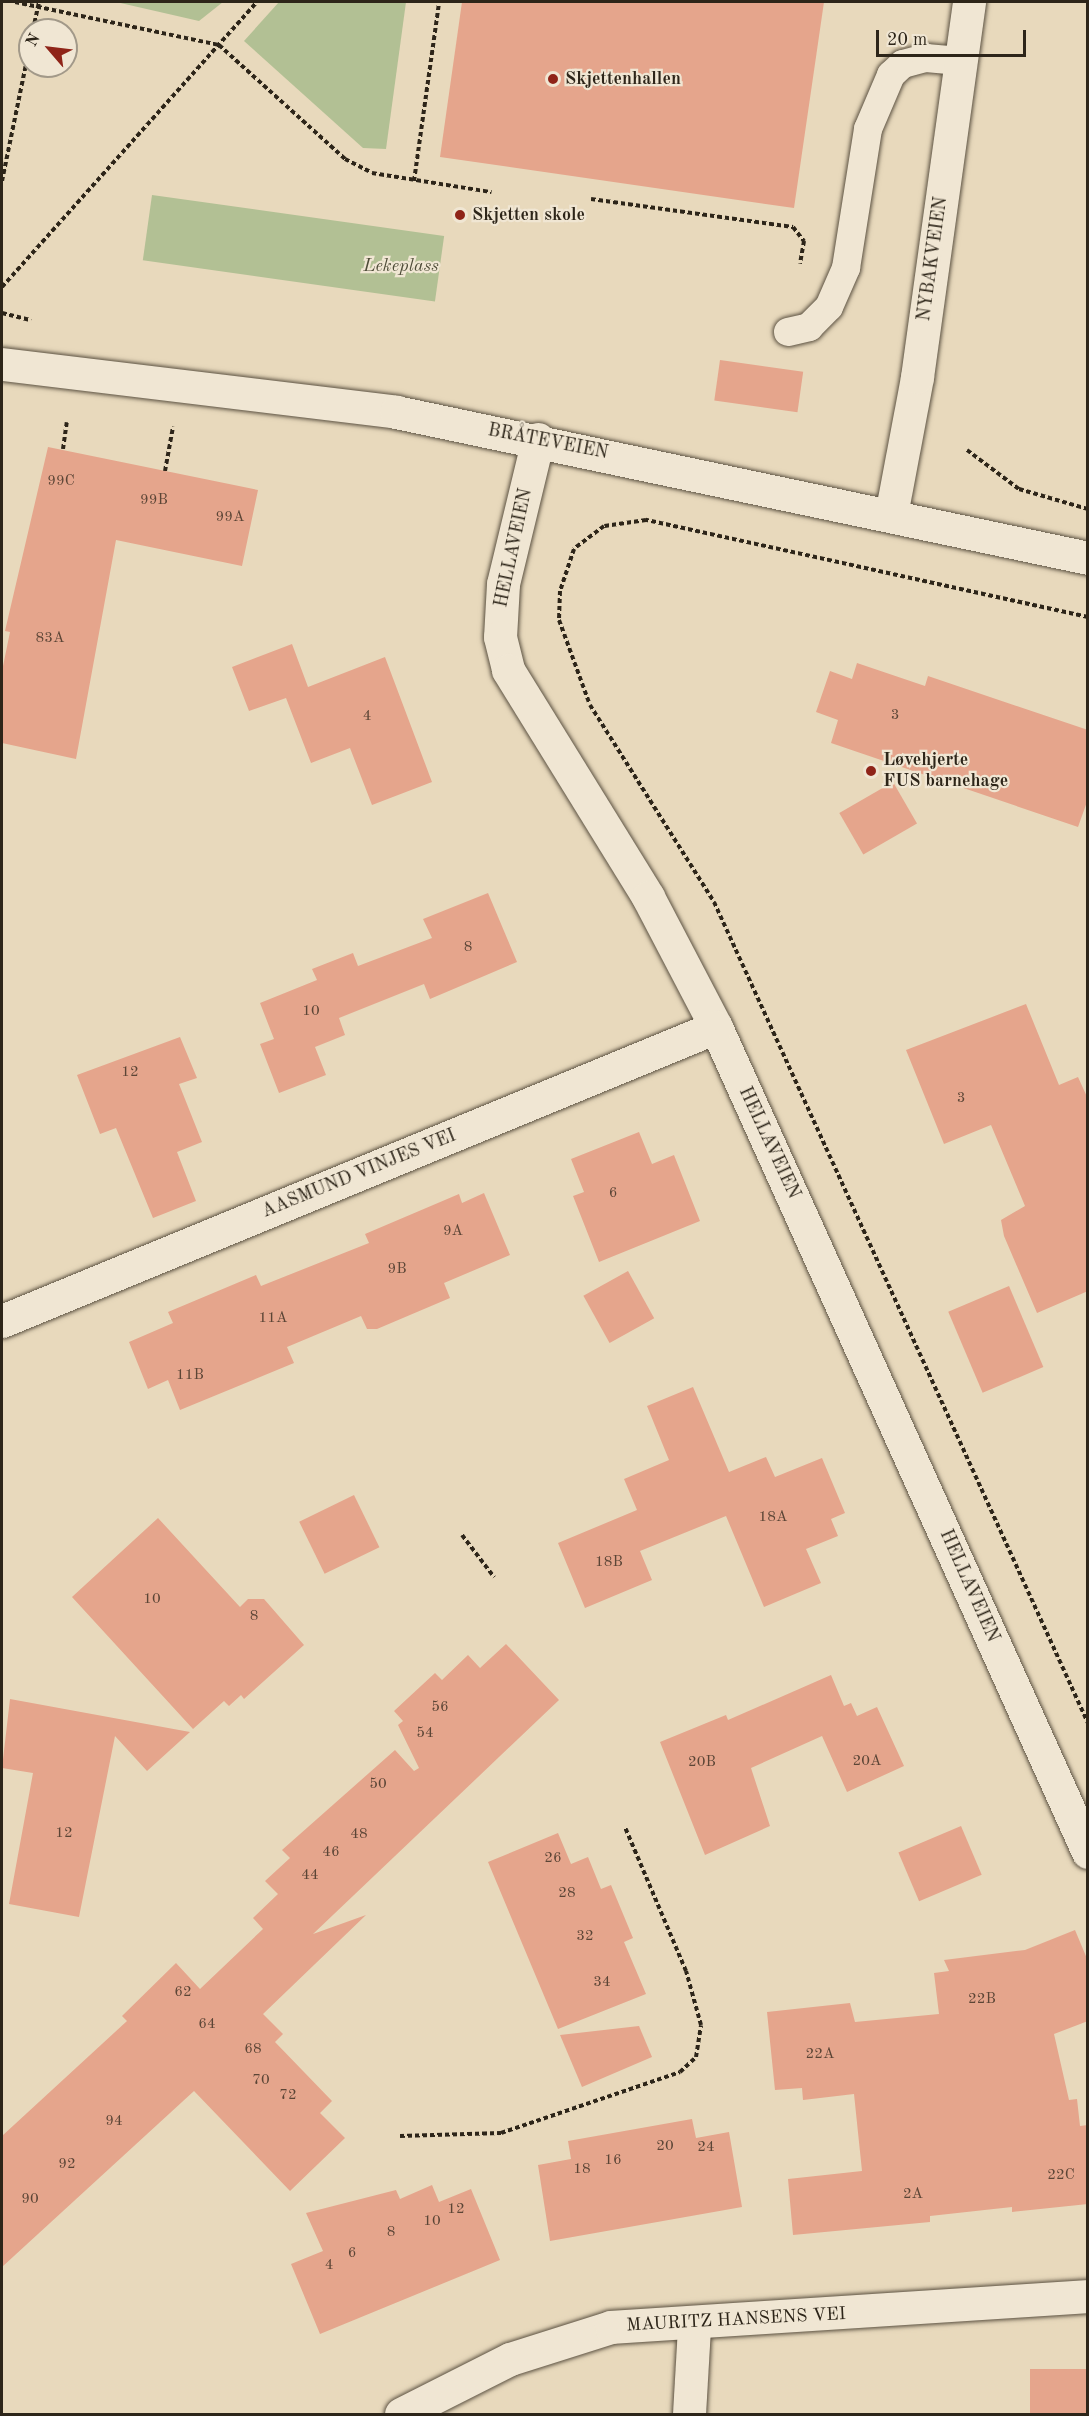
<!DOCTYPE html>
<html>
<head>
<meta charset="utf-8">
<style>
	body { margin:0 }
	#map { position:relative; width:1089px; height:2416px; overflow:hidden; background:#e8d9bc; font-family:"Old Standard TT",serif }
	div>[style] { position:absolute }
	.green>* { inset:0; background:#b2c094; transform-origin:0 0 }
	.building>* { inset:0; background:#e5a58c; transform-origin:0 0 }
	.path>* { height:4px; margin-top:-2px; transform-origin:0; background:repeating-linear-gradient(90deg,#2d2519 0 4.5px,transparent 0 7.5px) }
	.roads { filter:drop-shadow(0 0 2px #5c5242) drop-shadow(0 0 2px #5c5242) }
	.service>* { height:28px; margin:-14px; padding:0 14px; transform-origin:14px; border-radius:14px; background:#f0e6d3 }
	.minor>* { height:33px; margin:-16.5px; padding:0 16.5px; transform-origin:16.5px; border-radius:16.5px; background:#f0e6d3 }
	.secondary>* { height:33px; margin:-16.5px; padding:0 16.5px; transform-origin:16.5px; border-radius:16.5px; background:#f0e6d3 }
	.dots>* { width:16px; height:16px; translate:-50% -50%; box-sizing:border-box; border:3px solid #f0e6d3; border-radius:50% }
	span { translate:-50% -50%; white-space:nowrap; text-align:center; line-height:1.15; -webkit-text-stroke:4.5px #f0e6d3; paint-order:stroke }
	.number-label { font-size:15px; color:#5b4536 }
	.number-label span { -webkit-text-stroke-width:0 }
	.poi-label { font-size:18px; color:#2d2519; font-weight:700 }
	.left { translate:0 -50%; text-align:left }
	.street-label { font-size:18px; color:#2d2519 }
	.park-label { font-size:18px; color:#4e4c38; font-style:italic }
	.frame { position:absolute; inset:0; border:3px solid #2d2519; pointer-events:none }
	.north { position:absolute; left:18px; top:18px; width:60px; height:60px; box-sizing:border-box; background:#f0e6d3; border:2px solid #a29989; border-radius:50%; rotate:298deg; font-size:16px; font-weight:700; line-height:24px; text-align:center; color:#2d2519 }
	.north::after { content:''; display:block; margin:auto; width:21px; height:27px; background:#8f2418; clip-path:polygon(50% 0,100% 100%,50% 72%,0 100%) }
	.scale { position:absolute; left:876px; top:30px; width:150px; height:27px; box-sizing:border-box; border:3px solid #2d2519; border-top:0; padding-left:8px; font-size:18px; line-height:21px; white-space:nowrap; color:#2d2519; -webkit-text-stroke:4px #f0e6d3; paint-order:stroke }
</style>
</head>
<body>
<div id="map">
	<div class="green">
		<i style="clip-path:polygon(116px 2px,223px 2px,199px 21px)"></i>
		<i style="clip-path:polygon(279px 2px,406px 2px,386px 149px,363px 148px,244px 41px)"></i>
		<i style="left:152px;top:195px;width:295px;height:66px;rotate:8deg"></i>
	</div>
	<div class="building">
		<i style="clip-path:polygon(462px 2px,824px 2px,794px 208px,440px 157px)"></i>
		<i style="left:720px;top:360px;width:84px;height:41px;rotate:8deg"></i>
		<i style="clip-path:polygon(48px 447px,258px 490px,242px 566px,116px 540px,76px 759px,2px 743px,2px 671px,10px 632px,5px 631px)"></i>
		<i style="clip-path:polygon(292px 644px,308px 687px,385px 657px,432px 782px,372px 805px,350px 748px,311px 763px,286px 698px,249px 711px,232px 667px)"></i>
		<i style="clip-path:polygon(857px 663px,925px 686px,928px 676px,1088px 730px,1088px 799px,1078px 827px,831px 743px,838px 720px,816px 712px,830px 671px,852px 679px)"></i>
		<i style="left:893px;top:782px;width:48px;height:62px;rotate:60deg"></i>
		<i style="clip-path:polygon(488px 893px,517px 962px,430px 999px,424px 984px,339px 1018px,345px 1035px,315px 1047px,326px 1075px,279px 1093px,260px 1044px,274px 1039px,260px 1003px,317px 980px,312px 969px,353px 953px,358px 966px,432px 938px,423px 919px)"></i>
		<i style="clip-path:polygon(1026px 1004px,1059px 1085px,1078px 1077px,1088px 1099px,1088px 1291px,1037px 1313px,1004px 1236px,1001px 1220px,1025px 1206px,991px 1125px,944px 1144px,906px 1050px)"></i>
		<i style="clip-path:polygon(180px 1037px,197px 1078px,179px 1084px,202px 1142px,177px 1152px,196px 1201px,153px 1218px,116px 1128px,100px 1134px,77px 1075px)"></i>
		<i style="clip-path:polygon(639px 1132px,652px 1164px,674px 1155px,700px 1221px,599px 1262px,573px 1196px,584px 1192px,571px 1159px)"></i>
		<i style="clip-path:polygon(484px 1193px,510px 1255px,444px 1283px,450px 1298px,377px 1329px,367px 1329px,361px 1316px,287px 1347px,294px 1363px,180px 1410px,168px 1380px,148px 1389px,129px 1342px,173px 1323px,168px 1312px,256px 1275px,261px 1286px,369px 1243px,365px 1234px,459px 1194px,462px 1203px)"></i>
		<i style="left:628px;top:1271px;width:54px;height:51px;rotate:61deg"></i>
		<i style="left:1009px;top:1286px;width:88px;height:66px;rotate:67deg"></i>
		<i style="clip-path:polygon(693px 1387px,729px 1472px,766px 1457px,775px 1477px,822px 1458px,845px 1513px,831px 1519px,838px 1536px,806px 1549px,821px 1583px,764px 1607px,726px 1516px,640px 1551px,652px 1580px,585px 1608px,558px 1543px,637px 1510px,624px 1479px,669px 1460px,647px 1406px)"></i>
		<i style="left:354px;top:1495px;width:58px;height:61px;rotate:64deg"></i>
		<i style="clip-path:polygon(158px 1518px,240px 1607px,248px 1599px,264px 1599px,304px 1645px,244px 1699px,241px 1695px,229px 1706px,224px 1701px,193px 1729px,72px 1597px)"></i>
		<i style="clip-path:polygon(506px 1644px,559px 1700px,313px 1934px,366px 1915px,263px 2014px,283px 2034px,275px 2042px,332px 2101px,320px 2113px,345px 2138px,290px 2191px,194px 2091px,2px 2267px,2px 2136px,127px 2021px,122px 2016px,176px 1963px,200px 1989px,263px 1929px,253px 1918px,278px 1894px,265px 1881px,290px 1858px,282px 1850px,395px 1750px,414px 1771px,419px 1768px,398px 1725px,403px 1721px,394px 1711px,435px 1673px,442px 1680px,468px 1655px,480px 1668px)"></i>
		<i style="clip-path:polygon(831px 1675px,844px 1706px,851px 1703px,857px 1716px,877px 1707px,904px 1766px,847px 1792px,822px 1736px,751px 1768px,770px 1826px,705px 1855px,660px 1742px,726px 1715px,728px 1720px)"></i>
		<i style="clip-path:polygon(10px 1699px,190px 1732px,147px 1771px,115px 1736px,79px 1917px,9px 1904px,33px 1773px,2px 1768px)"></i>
		<i style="left:961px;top:1826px;width:53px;height:68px;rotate:67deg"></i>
		<i style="clip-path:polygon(558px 1833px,571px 1864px,588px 1857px,601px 1889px,611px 1885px,633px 1938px,624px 1942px,646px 1994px,558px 2029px,488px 1862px)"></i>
		<i style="clip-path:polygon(1075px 1930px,1088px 1961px,1088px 2021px,1054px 2034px,1069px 2100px,1077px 2099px,1080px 2126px,1088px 2125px,1088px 2204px,1012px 2212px,1012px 2207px,930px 2216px,930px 2222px,793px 2235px,788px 2179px,862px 2171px,854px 2094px,803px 2100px,802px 2088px,775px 2090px,767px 2012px,850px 2003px,855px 2022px,939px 2014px,934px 1973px,949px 1971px,944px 1960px,1025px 1950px)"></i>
		<i style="clip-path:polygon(639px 2026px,652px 2057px,582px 2087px,560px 2035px)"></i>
		<i style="clip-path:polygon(692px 2119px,696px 2138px,729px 2132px,742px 2207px,550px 2241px,538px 2165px,571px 2159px,568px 2141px)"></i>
		<i style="clip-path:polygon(432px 2185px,439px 2202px,471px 2189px,500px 2260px,320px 2334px,291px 2264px,323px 2251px,306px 2213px,396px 2190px,400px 2199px)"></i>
		<i style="left:1088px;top:2369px;width:46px;height:58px;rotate:90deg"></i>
	</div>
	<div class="path">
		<i style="left:15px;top:2px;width:208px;rotate:11.9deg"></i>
		<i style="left:219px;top:45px;width:170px;rotate:42.1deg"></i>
		<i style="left:345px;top:159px;width:30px;rotate:27deg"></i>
		<i style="left:372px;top:173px;width:121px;rotate:9.1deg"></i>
		<i style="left:33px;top:30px;width:29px;rotate:-78deg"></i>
		<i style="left:2px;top:181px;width:140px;rotate:-78.4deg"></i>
		<i style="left:414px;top:181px;width:181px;rotate:-82deg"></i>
		<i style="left:591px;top:199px;width:204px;rotate:7.9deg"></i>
		<i style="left:793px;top:227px;width:18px;rotate:52deg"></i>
		<i style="left:804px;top:241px;width:23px;rotate:100deg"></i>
		<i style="left:2px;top:287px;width:382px;rotate:-48.2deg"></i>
		<i style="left:2px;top:313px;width:30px;rotate:14deg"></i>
		<i style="left:63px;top:449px;width:27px;rotate:-82deg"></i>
		<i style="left:967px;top:450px;width:65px;rotate:36.9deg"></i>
		<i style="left:1019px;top:489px;width:72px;rotate:16.2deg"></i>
		<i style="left:165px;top:471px;width:45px;rotate:-79.7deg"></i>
		<i style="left:1088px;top:617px;width:453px;rotate:-167.6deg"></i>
		<i style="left:646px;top:520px;width:42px;rotate:171.9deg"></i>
		<i style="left:604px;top:526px;width:38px;rotate:143deg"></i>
		<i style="left:574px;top:549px;width:44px;rotate:108.4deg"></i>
		<i style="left:560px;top:591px;width:29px;rotate:92deg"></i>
		<i style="left:559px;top:620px;width:90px;rotate:70deg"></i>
		<i style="left:590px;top:705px;width:233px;rotate:57.8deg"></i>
		<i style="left:714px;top:902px;width:902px;rotate:65.51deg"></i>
		<i style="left:462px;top:1535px;width:53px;rotate:52.7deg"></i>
		<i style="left:400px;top:2136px;width:101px;rotate:-1.7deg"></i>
		<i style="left:501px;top:2133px;width:189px;rotate:-18.8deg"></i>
		<i style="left:680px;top:2072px;width:22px;rotate:-43deg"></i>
		<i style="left:696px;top:2057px;width:32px;rotate:-81deg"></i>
		<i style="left:701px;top:2025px;width:56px;rotate:-105.5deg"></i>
		<i style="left:686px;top:1971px;width:156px;rotate:-113deg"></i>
	</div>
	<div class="roads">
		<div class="service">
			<i style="left:788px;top:332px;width:22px;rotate:-13deg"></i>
			<i style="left:809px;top:327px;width:28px;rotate:-45deg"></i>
			<i style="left:829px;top:307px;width:43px;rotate:-66.4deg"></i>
			<i style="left:846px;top:268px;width:141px;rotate:-81deg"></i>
			<i style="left:868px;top:129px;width:59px;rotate:-66.9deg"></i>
			<i style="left:891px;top:75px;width:16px;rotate:-43deg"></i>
			<i style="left:903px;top:64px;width:24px;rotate:-15deg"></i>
			<i style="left:926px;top:58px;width:34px;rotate:5deg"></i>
		</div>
		<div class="minor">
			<i style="left:538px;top:439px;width:149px;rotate:103.6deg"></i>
			<i style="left:503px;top:584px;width:53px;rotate:93.2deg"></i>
			<i style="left:500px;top:637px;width:34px;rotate:76deg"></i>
			<i style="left:508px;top:670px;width:267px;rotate:58.3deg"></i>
			<i style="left:648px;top:897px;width:147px;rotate:62.4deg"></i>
			<i style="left:716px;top:1027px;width:905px;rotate:65.73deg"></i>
			<i style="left:891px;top:515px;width:140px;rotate:-79.3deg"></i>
			<i style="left:917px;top:377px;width:379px;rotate:-82.1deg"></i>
			<i style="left:2px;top:1321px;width:772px;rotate:-22.38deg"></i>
			<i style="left:401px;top:2414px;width:122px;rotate:-26.8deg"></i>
			<i style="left:510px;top:2359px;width:106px;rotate:-17.6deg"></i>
			<i style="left:611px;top:2327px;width:478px;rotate:-3.7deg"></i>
			<i style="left:689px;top:2414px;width:88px;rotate:-86.7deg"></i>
		</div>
		<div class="secondary">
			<i style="left:2px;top:364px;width:397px;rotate:6.9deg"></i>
			<i style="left:396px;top:412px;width:707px;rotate:11.91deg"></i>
		</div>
	</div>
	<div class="dots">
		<i style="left:553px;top:79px;background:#8f2418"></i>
		<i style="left:460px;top:215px;background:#8f2418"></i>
		<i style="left:871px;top:771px;background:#8f2418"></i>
	</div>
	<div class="number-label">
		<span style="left:61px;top:482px">99C</span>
		<span style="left:154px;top:501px">99B</span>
		<span style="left:230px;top:518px">99A</span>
		<span style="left:50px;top:639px">83A</span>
		<span style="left:895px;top:716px">3</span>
		<span style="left:367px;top:717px">4</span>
		<span style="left:468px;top:948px">8</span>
		<span style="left:311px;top:1012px">10</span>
		<span style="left:130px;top:1073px">12</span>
		<span style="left:961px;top:1099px">3</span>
		<span style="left:613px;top:1194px">6</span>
		<span style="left:453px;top:1232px">9A</span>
		<span style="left:397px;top:1270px">9B</span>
		<span style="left:273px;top:1319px">11A</span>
		<span style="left:190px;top:1376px">11B</span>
		<span style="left:773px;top:1518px">18A</span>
		<span style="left:609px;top:1563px">18B</span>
		<span style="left:152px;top:1600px">10</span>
		<span style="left:254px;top:1617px">8</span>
		<span style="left:440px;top:1708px">56</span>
		<span style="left:425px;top:1734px">54</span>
		<span style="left:867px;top:1762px">20A</span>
		<span style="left:702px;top:1763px">20B</span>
		<span style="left:378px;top:1785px">50</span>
		<span style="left:64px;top:1834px">12</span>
		<span style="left:359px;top:1835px">48</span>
		<span style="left:331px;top:1853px">46</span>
		<span style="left:553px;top:1859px">26</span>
		<span style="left:310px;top:1876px">44</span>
		<span style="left:567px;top:1894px">28</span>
		<span style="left:585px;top:1937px">32</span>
		<span style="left:602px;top:1983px">34</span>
		<span style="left:183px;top:1993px">62</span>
		<span style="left:982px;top:2000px">22B</span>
		<span style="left:207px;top:2025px">64</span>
		<span style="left:253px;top:2050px">68</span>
		<span style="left:820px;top:2055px">22A</span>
		<span style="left:261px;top:2081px">70</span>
		<span style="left:288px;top:2096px">72</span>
		<span style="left:114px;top:2122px">94</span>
		<span style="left:665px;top:2147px">20</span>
		<span style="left:706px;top:2148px">24</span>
		<span style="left:613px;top:2161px">16</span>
		<span style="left:67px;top:2165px">92</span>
		<span style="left:582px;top:2170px">18</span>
		<span style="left:1061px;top:2176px">22C</span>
		<span style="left:913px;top:2195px">2A</span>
		<span style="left:30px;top:2200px">90</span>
		<span style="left:456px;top:2210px">12</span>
		<span style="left:432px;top:2222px">10</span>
		<span style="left:391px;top:2233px">8</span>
		<span style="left:352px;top:2254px">6</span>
		<span style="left:329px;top:2266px">4</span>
	</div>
	<div class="poi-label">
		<span class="left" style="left:565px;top:79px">Skjettenhallen</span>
		<span class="left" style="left:472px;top:215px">Skjetten skole</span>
		<span class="left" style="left:883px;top:771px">Løvehjerte<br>FUS barnehage</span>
	</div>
	<div class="street-label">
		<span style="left:933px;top:259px;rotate:-82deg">NYBAKVEIEN</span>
		<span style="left:548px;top:442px;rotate:11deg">BRÅTEVEIEN</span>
		<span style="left:514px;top:548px;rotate:-78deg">HELLAVEIEN</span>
		<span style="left:769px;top:1143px;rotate:65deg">HELLAVEIEN</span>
		<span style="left:359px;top:1174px;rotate:-22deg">AASMUND VINJES VEI</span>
		<span style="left:969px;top:1586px;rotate:66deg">HELLAVEIEN</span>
		<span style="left:736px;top:2320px;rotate:-3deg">MAURITZ HANSENS VEI</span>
	</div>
	<div class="park-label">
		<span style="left:401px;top:266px">Lekeplass</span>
	</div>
	<div class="frame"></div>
	<div class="north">N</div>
	<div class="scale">20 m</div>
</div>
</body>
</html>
